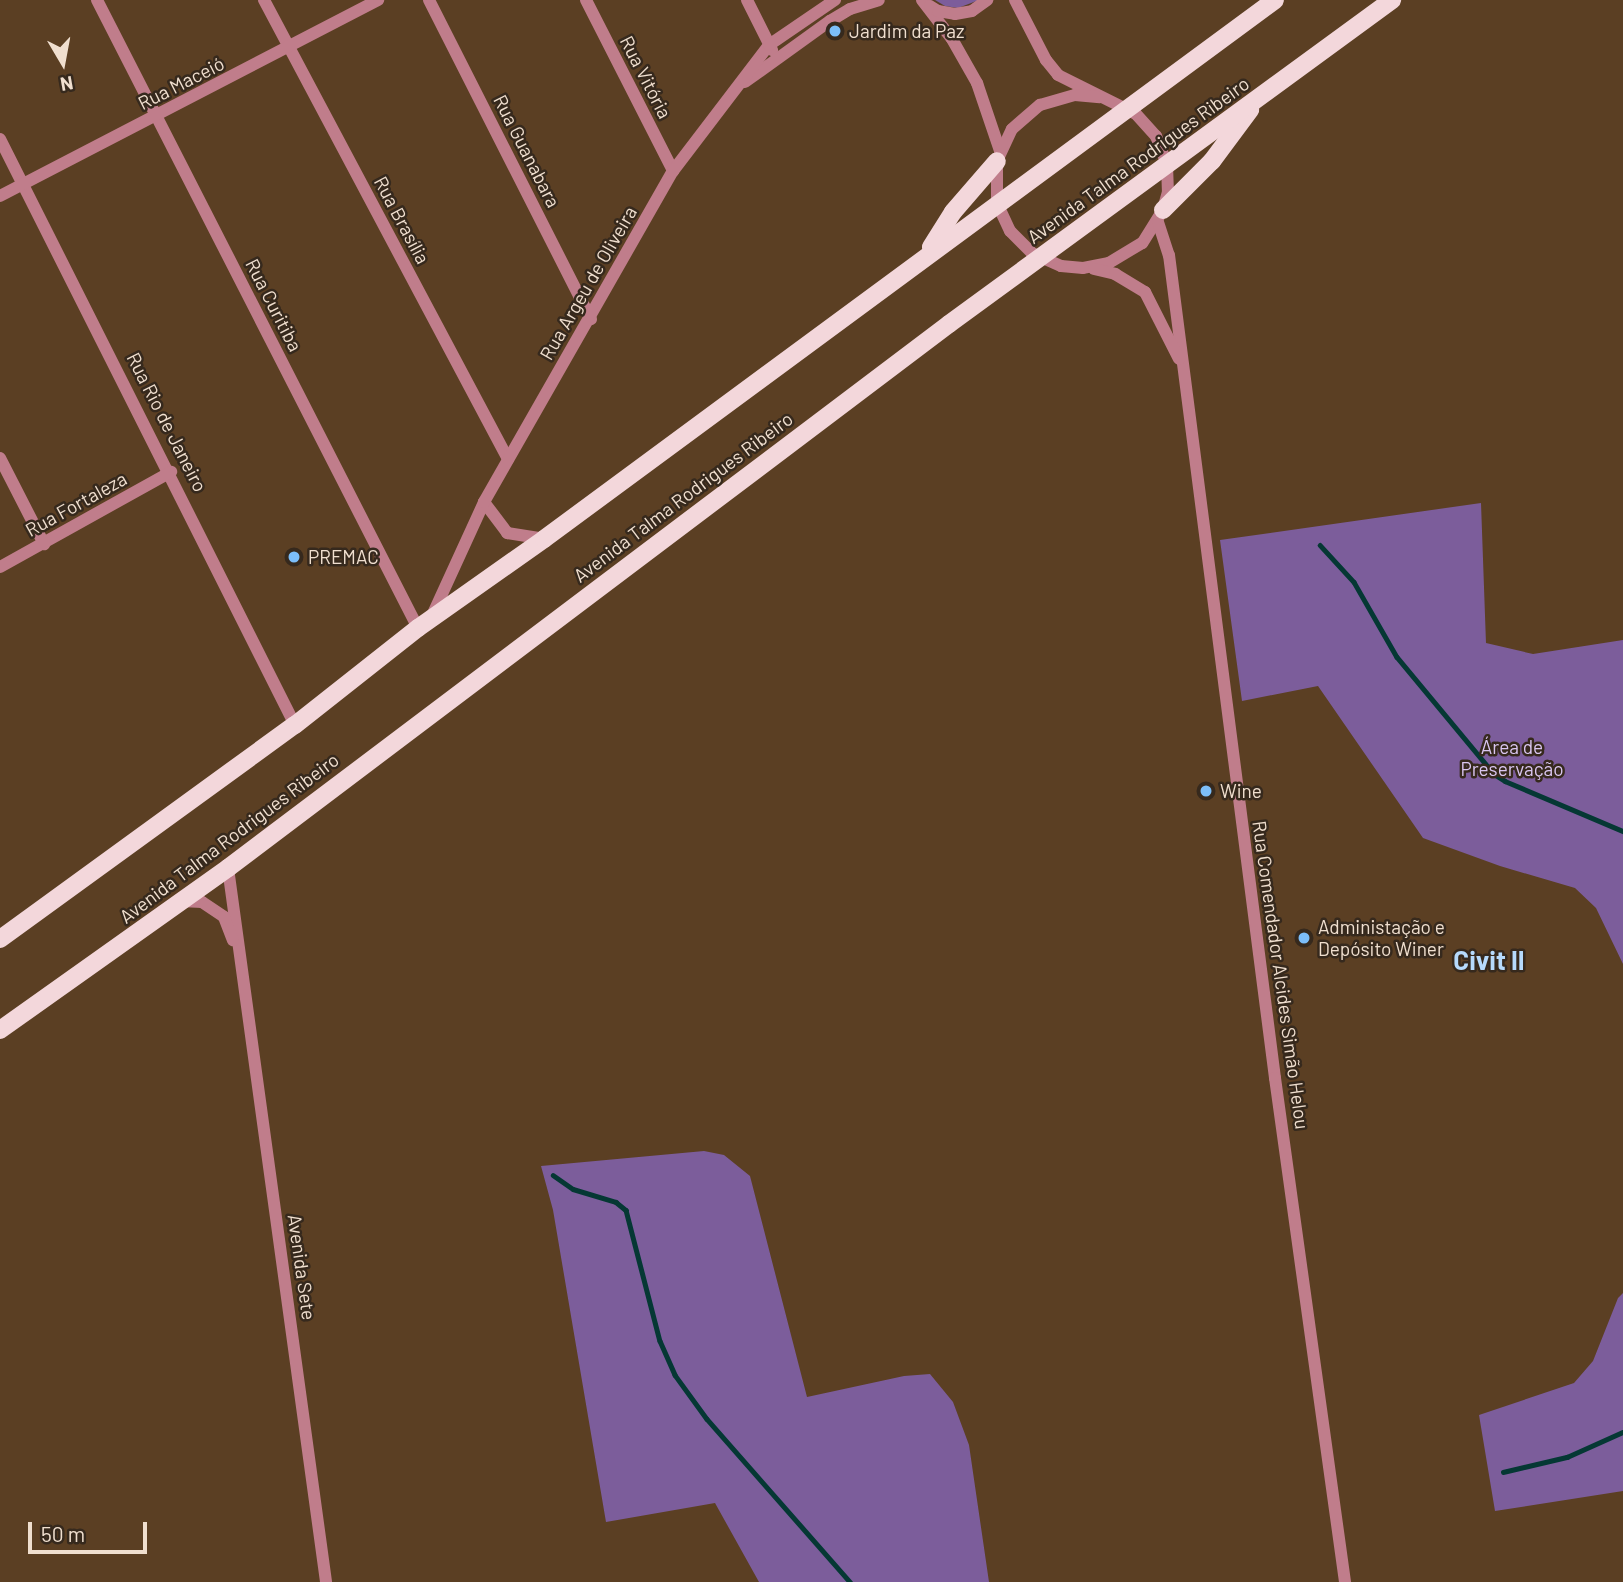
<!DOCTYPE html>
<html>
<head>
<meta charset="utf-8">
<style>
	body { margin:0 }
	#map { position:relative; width:1623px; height:1582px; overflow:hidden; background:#5b3f23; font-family:Barlow,sans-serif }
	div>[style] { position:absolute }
	.green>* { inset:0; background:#7c5d9b }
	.stream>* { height:4.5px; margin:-2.25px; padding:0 2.25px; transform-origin:2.25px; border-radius:2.25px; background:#053834 }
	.minor>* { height:12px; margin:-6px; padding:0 6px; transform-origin:6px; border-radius:6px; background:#c07d8b }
	.major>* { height:18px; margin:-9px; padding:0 9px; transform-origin:9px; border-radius:9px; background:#f3d7db }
	.dots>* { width:19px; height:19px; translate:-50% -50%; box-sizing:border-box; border:4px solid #36291d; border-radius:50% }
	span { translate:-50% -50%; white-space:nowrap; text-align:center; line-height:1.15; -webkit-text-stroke:5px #36291d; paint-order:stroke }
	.poi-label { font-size:19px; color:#f0dfcf }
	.left { translate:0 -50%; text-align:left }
	.street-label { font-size:19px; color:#f0dfcf }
	.park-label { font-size:19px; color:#dac6f1 }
	.district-label { font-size:26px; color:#b6dafc; font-weight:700 }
	.north { position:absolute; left:28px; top:28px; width:70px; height:70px; -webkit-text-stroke:5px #36291d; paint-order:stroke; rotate:170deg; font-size:19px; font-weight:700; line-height:28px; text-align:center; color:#f0dfcf }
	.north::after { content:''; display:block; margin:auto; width:24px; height:32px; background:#f0dfcf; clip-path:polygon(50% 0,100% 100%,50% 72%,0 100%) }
	.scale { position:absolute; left:28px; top:1522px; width:119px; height:32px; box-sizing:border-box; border:4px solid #f0dfcf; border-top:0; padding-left:9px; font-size:21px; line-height:24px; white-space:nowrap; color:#f0dfcf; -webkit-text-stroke:5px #36291d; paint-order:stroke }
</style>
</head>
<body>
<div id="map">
	<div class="green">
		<i style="clip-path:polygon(935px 0,979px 0,958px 8px,945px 6px)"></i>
		<i style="clip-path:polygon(1481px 503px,1486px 643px,1533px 654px,1623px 640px,1623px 964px,1596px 908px,1575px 888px,1500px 866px,1423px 838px,1318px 686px,1242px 701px,1220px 540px)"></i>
		<i style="clip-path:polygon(704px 1151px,724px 1155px,750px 1176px,807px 1397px,904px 1376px,930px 1374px,953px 1402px,969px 1445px,989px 1582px,759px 1582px,715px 1503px,606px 1522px,553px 1210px,541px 1166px)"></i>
		<i style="clip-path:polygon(1623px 1293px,1623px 1491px,1495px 1511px,1479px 1415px,1574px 1383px,1593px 1361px,1618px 1298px)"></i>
	</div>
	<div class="stream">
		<i style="left:1320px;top:545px;width:50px;rotate:47.4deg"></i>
		<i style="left:1354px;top:582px;width:86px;rotate:60.2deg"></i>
		<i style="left:1397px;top:657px;width:152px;rotate:50.3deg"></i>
		<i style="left:1494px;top:774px;width:13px;rotate:32deg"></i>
		<i style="left:1505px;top:781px;width:128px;rotate:23deg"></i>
		<i style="left:553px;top:1175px;width:24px;rotate:35deg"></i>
		<i style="left:573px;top:1189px;width:45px;rotate:16.8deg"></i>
		<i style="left:616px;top:1202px;width:13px;rotate:39deg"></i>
		<i style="left:626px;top:1210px;width:135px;rotate:75.5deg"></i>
		<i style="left:660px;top:1341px;width:37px;rotate:66deg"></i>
		<i style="left:675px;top:1375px;width:54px;rotate:54deg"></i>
		<i style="left:707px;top:1419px;width:217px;rotate:48.7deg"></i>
		<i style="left:1503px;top:1472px;width:66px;rotate:-13.2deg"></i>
		<i style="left:1567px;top:1457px;width:61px;rotate:-24.1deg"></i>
	</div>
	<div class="minor">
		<i style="left:97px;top:0;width:705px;rotate:62.93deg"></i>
		<i style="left:264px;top:0;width:520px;rotate:62.01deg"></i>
		<i style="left:429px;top:0;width:358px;rotate:63.1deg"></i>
		<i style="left:586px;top:0;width:192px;rotate:63deg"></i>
		<i style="left:747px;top:0;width:56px;rotate:63.4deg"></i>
		<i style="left:922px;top:0;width:49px;rotate:52.4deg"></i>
		<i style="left:952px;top:39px;width:51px;rotate:60.4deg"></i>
		<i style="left:977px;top:83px;width:72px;rotate:71.3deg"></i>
		<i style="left:1015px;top:0;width:68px;rotate:62.7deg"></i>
		<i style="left:1046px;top:60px;width:19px;rotate:51deg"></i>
		<i style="left:1058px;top:75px;width:87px;rotate:26.6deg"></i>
		<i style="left:1136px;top:114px;width:30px;rotate:48deg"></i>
		<i style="left:1156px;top:136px;width:31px;rotate:69deg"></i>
		<i style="left:1167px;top:165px;width:27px;rotate:88deg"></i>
		<i style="left:1168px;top:192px;width:19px;rotate:106deg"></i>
		<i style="left:1163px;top:210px;width:39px;rotate:122deg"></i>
		<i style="left:1142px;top:243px;width:39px;rotate:149deg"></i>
		<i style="left:1109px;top:263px;width:26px;rotate:169deg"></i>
		<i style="left:1083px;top:268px;width:22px;rotate:-175deg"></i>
		<i style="left:1061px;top:266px;width:32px;rotate:-156deg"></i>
		<i style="left:1032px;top:253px;width:31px;rotate:-135deg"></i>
		<i style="left:1010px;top:231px;width:31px;rotate:-115deg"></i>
		<i style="left:997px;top:203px;width:42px;rotate:-90deg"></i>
		<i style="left:997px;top:161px;width:35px;rotate:-65deg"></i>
		<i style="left:1012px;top:129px;width:37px;rotate:-41deg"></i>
		<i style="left:1040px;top:105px;width:36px;rotate:-16deg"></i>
		<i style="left:1075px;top:95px;width:25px;rotate:5deg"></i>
		<i style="left:930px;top:6px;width:9px;rotate:32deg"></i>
		<i style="left:938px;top:11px;width:17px;rotate:10deg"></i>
		<i style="left:955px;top:14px;width:17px;rotate:-10deg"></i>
		<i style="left:972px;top:11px;width:19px;rotate:-36deg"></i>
		<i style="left:745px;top:82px;width:105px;rotate:-35.7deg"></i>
		<i style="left:830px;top:21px;width:23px;rotate:-31deg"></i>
		<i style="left:850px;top:9px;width:30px;rotate:-17deg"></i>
		<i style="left:0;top:139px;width:656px;rotate:63.28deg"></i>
		<i style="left:0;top:196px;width:426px;rotate:-27.4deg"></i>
		<i style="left:1158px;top:222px;width:35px;rotate:72deg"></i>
		<i style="left:1169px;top:255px;width:830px;rotate:82.66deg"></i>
		<i style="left:1275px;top:1078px;width:509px;rotate:82.09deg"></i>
		<i style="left:1094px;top:269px;width:22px;rotate:13deg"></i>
		<i style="left:1115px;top:274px;width:35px;rotate:31deg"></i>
		<i style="left:1145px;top:292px;width:75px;rotate:63.1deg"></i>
		<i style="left:0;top:458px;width:97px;rotate:62.9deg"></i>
		<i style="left:484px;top:502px;width:39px;rotate:53deg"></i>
		<i style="left:507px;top:533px;width:37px;rotate:9deg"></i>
		<i style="left:0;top:567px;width:196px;rotate:-29.1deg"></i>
		<i style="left:431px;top:618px;width:128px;rotate:-65.4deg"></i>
		<i style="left:484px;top:502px;width:381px;rotate:-60.3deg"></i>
		<i style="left:673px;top:171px;width:158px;rotate:-52.7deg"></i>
		<i style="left:769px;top:45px;width:80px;rotate:-34.3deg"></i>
		<i style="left:228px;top:868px;width:721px;rotate:82.18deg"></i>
		<i style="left:181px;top:901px;width:21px;rotate:3deg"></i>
		<i style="left:202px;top:902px;width:27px;rotate:34deg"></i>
		<i style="left:224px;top:917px;width:25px;rotate:69deg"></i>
	</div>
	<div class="major">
		<i style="left:1163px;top:210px;width:69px;rotate:-45deg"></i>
		<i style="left:1212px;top:161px;width:64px;rotate:-53.3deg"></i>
		<i style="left:931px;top:247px;width:41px;rotate:-57.8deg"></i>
		<i style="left:953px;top:212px;width:67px;rotate:-49.2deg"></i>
		<i style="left:0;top:939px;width:364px;rotate:-36deg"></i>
		<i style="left:295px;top:725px;width:157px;rotate:-38.3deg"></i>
		<i style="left:418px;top:628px;width:154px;rotate:-35.2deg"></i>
		<i style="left:544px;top:539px;width:908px;rotate:-36.4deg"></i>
		<i style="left:0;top:1030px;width:280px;rotate:-35.4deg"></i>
		<i style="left:228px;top:868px;width:903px;rotate:-37.03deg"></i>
		<i style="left:949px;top:324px;width:549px;rotate:-36.18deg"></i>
	</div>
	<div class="dots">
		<i style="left:835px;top:31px;background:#7cbef9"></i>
		<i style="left:294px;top:557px;background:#7cbef9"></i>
		<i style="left:1206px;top:791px;background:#7cbef9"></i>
		<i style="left:1304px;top:938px;background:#7cbef9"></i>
	</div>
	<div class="poi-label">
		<span class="left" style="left:849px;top:31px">Jardim da Paz</span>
		<span class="left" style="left:308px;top:557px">PREMAC</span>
		<span class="left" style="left:1220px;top:791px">Wine</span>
		<span class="left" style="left:1318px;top:938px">Administação e<br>Depósito Winer</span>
	</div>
	<div class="street-label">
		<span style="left:646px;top:77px;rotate:63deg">Rua Vitória</span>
		<span style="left:181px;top:83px;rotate:-27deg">Rua Maceió</span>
		<span style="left:527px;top:151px;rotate:63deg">Rua Guanabara</span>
		<span style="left:1138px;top:160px;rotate:-36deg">Avenida Talma Rodrigues Ribeiro</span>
		<span style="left:402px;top:220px;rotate:62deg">Rua Brasília</span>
		<span style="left:588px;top:283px;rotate:-60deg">Rua Argeu de Oliveira</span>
		<span style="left:274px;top:305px;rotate:63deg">Rua Curitiba</span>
		<span style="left:167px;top:422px;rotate:63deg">Rua Rio de Janeiro</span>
		<span style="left:683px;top:497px;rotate:-37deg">Avenida Talma Rodrigues Ribeiro</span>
		<span style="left:76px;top:504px;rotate:-29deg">Rua Fortaleza</span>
		<span style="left:229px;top:838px;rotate:-37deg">Avenida Talma Rodrigues Ribeiro</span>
		<span style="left:1281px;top:975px;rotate:82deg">Rua Comendador Alcides Simão Helou</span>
		<span style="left:302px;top:1267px;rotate:82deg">Avenida Sete</span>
	</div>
	<div class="park-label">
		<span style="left:1512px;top:758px">Área de<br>Preservação</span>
	</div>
	<div class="district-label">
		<span style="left:1489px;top:960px">Civit II</span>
	</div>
	<div class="north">N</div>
	<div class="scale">50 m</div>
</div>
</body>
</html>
